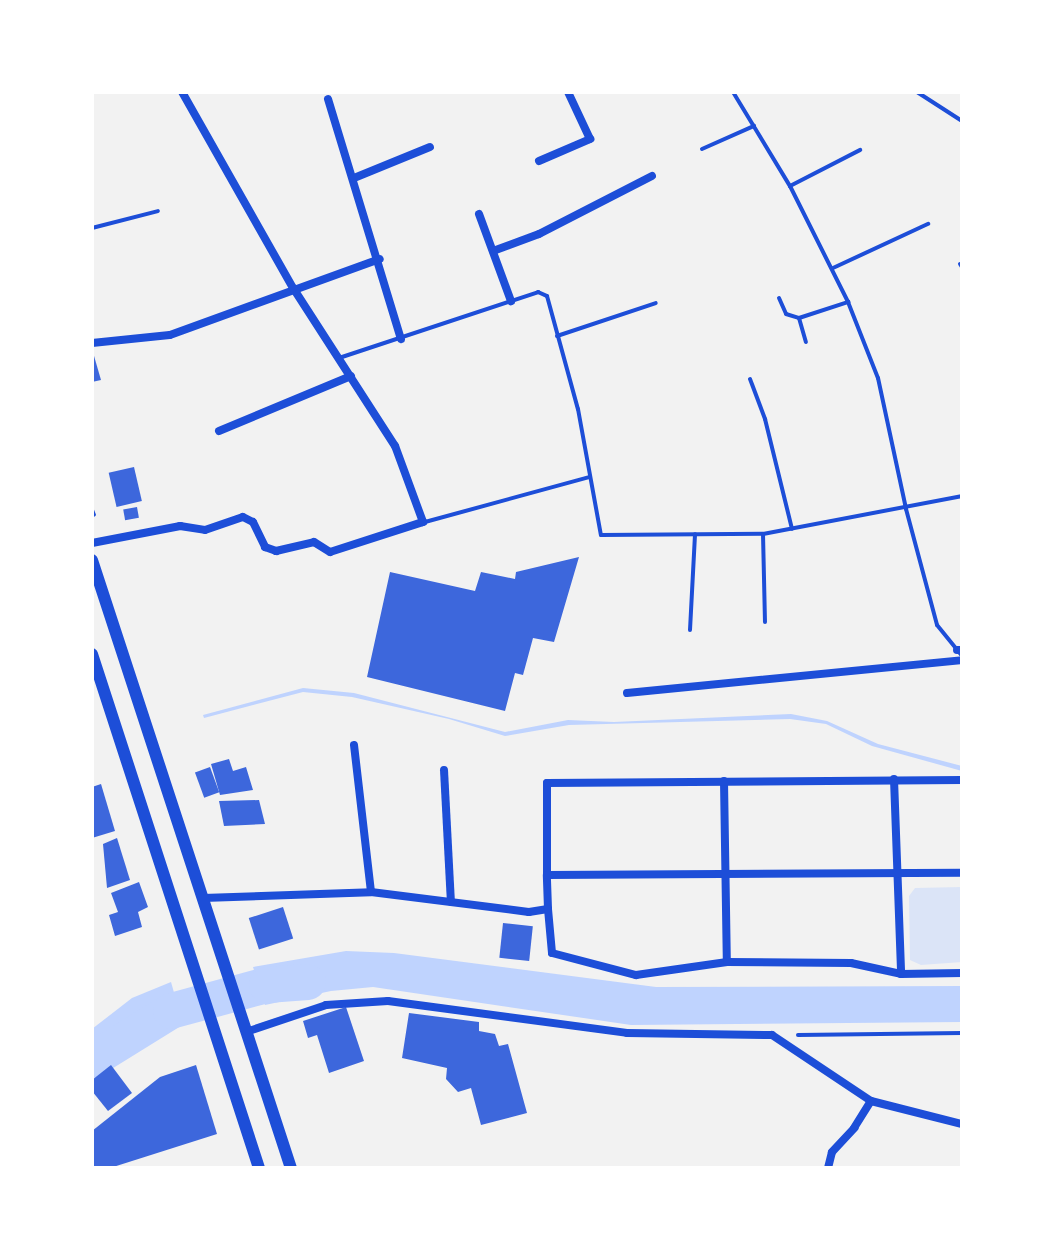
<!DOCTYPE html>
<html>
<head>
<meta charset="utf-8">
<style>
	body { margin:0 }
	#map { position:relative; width:1054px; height:1260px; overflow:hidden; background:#f2f2f2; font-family:Montserrat,sans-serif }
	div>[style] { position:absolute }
	.green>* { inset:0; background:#dbe4f7 }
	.water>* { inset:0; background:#bfd3fe }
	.river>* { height:36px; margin:-18px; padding:0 18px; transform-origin:18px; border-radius:18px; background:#bfd3fe }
	.building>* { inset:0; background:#3d67dc; transform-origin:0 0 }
	.path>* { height:4px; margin:-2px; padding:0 2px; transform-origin:2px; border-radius:2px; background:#1d4ed8 }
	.service>* { height:4px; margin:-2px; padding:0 2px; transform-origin:2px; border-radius:2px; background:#1d4ed8 }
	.minor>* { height:8px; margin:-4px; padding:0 4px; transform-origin:4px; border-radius:4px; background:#1d4ed8 }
	.primary>* { height:12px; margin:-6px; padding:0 6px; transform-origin:6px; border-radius:6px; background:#1d4ed8 }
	span { translate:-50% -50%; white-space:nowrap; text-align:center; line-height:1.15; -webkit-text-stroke:6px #fff; paint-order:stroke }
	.frame { position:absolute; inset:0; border:94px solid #fff; pointer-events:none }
</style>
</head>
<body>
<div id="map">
	<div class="green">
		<i style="clip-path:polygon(962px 887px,962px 962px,921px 965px,910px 960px,909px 896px,915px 888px)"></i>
	</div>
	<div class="water">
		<i style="clip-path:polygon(303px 688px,354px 693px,505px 732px,568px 720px,614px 722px,791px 714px,827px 721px,878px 744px,962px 766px,962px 771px,872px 746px,826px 724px,790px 719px,569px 725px,505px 736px,449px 719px,352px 697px,303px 692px,204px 718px,203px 715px)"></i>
		<i style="clip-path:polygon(346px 951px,394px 953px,656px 987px,962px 986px,962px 1022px,631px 1025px,373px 987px,331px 991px,265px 1005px,253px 967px)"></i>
		<i style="clip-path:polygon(171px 982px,180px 1014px,92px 1065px,92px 1029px,132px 998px)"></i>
	</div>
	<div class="river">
		<i style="left:92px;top:1060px;width:93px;rotate:-31.8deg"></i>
		<i style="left:171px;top:1011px;width:99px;rotate:-15.2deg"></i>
		<i style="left:267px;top:985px;width:41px;rotate:-4.2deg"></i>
	</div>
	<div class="building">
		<i style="clip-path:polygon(92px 349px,101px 380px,92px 382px)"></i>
		<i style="left:134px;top:467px;width:35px;height:26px;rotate:77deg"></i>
		<i style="left:137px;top:507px;width:11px;height:14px;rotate:80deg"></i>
		<i style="clip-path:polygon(579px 557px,554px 642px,533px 638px,523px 675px,515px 673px,505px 711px,367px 677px,390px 572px,475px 591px,481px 572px,515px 579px,516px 572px)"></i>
		<i style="clip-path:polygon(229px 759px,233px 771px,246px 767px,253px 790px,220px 795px,211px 764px)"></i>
		<i style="left:210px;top:767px;width:27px;height:16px;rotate:70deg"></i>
		<i style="clip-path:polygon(101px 784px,115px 831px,92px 838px,92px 787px)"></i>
		<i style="clip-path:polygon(259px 800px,265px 824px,224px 826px,219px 801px)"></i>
		<i style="clip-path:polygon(117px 838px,130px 880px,107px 888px,103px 844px)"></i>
		<i style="clip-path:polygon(139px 882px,148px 907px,138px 912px,142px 927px,115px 936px,109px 915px,118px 912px,111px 893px)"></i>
		<i style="left:283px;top:907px;width:33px;height:36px;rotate:72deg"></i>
		<i style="left:503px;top:923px;width:30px;height:35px;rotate:6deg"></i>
		<i style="clip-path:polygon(346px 1007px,364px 1061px,329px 1073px,317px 1035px,308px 1038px,303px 1021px)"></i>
		<i style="clip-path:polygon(409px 1013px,479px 1022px,479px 1031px,495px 1034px,499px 1046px,508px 1044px,527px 1113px,481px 1125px,471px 1088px,458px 1092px,446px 1079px,447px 1068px,402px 1058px)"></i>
		<i style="clip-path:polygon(111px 1065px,132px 1093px,108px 1111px,92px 1091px,92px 1080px)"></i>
		<i style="clip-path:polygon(196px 1065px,217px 1134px,110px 1168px,92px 1168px,92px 1131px,160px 1077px)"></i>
	</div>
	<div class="path">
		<i style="left:92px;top:510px;width:5px;rotate:68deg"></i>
		<i style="left:798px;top:1035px;width:164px;rotate:-0.7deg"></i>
	</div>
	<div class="service">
		<i style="left:733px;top:92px;width:110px;rotate:58.8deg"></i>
		<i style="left:790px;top:186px;width:130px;rotate:63.4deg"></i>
		<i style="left:848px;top:302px;width:82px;rotate:68.5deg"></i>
		<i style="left:878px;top:378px;width:134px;rotate:77.9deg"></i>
		<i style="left:906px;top:509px;width:120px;rotate:75deg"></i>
		<i style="left:937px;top:625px;width:40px;rotate:51deg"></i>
		<i style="left:917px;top:92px;width:54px;rotate:32.8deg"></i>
		<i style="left:702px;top:149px;width:57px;rotate:-23.9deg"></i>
		<i style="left:790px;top:186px;width:79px;rotate:-27.2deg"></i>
		<i style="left:92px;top:228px;width:68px;rotate:-14.4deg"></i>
		<i style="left:960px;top:264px;width:4px;rotate:56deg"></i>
		<i style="left:833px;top:268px;width:105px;rotate:-24.9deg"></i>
		<i style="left:779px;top:298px;width:17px;rotate:66deg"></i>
		<i style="left:786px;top:314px;width:14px;rotate:17deg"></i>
		<i style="left:799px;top:318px;width:52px;rotate:-18.1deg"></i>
		<i style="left:799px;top:318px;width:25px;rotate:74deg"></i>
		<i style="left:557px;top:336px;width:104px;rotate:-18.4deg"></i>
		<i style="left:339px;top:358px;width:210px;rotate:-18.3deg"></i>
		<i style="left:538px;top:292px;width:10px;rotate:24deg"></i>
		<i style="left:547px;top:296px;width:117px;rotate:74.7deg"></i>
		<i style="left:578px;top:409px;width:128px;rotate:79.7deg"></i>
		<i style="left:601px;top:535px;width:162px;rotate:-0.4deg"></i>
		<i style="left:763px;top:534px;width:203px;rotate:-10.8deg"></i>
		<i style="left:750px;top:379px;width:43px;rotate:69.4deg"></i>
		<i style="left:765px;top:419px;width:113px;rotate:76.2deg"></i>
		<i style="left:425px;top:522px;width:171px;rotate:-15.3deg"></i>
		<i style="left:763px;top:534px;width:88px;rotate:88.7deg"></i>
		<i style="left:690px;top:630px;width:96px;rotate:-87deg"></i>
	</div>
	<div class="minor">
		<i style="left:328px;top:99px;width:251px;rotate:73.1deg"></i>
		<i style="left:539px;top:161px;width:56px;rotate:-23.3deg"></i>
		<i style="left:590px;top:139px;width:52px;rotate:-115.1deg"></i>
		<i style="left:354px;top:178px;width:82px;rotate:-22.2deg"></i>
		<i style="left:479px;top:214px;width:93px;rotate:69.8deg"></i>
		<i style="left:493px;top:251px;width:49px;rotate:-20.3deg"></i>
		<i style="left:539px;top:234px;width:127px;rotate:-27.2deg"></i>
		<i style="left:92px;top:343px;width:78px;rotate:-5.9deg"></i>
		<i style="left:170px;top:335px;width:223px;rotate:-19.9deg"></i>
		<i style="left:219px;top:431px;width:143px;rotate:-22.6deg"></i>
		<i style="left:92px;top:543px;width:90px;rotate:-10.9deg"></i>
		<i style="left:180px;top:526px;width:25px;rotate:9deg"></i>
		<i style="left:205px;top:530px;width:40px;rotate:-18.9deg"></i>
		<i style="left:243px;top:517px;width:11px;rotate:27deg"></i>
		<i style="left:253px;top:522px;width:28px;rotate:64deg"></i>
		<i style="left:265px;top:547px;width:12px;rotate:20deg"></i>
		<i style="left:276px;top:551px;width:39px;rotate:-13deg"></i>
		<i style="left:314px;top:542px;width:19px;rotate:32deg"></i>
		<i style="left:330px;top:552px;width:98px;rotate:-17.9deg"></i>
		<i style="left:423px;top:522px;width:81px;rotate:-110.2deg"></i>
		<i style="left:395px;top:446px;width:188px;rotate:-122.8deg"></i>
		<i style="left:293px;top:288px;width:225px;rotate:-119.5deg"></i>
		<i style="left:957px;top:650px;width:5px"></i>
		<i style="left:627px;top:693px;width:337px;rotate:-5.6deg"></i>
		<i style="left:354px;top:745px;width:148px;rotate:83.4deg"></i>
		<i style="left:444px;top:770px;width:132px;rotate:87deg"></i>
		<i style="left:894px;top:779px;width:195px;rotate:87.9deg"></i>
		<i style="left:724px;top:781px;width:181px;rotate:89.1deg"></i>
		<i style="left:547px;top:875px;width:92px;rotate:-90deg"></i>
		<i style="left:547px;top:783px;width:415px;rotate:-0.4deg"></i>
		<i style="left:203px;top:898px;width:168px;rotate:-2deg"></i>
		<i style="left:371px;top:892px;width:159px;rotate:7.2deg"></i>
		<i style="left:529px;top:912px;width:19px;rotate:-9deg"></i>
		<i style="left:548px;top:909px;width:34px;rotate:-92deg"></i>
		<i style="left:547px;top:875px;width:415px;rotate:-0.3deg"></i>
		<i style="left:548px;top:909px;width:44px;rotate:84.8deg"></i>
		<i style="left:552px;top:953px;width:87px;rotate:14.7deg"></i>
		<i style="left:636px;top:975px;width:92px;rotate:-8.1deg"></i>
		<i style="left:727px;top:962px;width:124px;rotate:0.5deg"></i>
		<i style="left:851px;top:963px;width:51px;rotate:12.4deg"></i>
		<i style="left:901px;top:974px;width:61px;rotate:-0.9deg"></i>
		<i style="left:246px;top:1032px;width:84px;rotate:-18.6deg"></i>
		<i style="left:326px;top:1005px;width:62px;rotate:-3.7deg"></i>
		<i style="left:388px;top:1001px;width:241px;rotate:7.6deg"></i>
		<i style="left:627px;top:1033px;width:145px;rotate:0.8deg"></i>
		<i style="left:772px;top:1035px;width:119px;rotate:33.7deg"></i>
		<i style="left:871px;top:1101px;width:94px;rotate:14.2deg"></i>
		<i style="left:828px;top:1168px;width:16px;rotate:-76deg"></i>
		<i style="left:832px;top:1152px;width:33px;rotate:-47deg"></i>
		<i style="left:854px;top:1128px;width:32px;rotate:-58deg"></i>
	</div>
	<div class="primary">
		<i style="left:92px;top:560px;width:640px;rotate:71.88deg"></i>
		<i style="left:92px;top:654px;width:540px;rotate:72deg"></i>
	</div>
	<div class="frame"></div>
</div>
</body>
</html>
